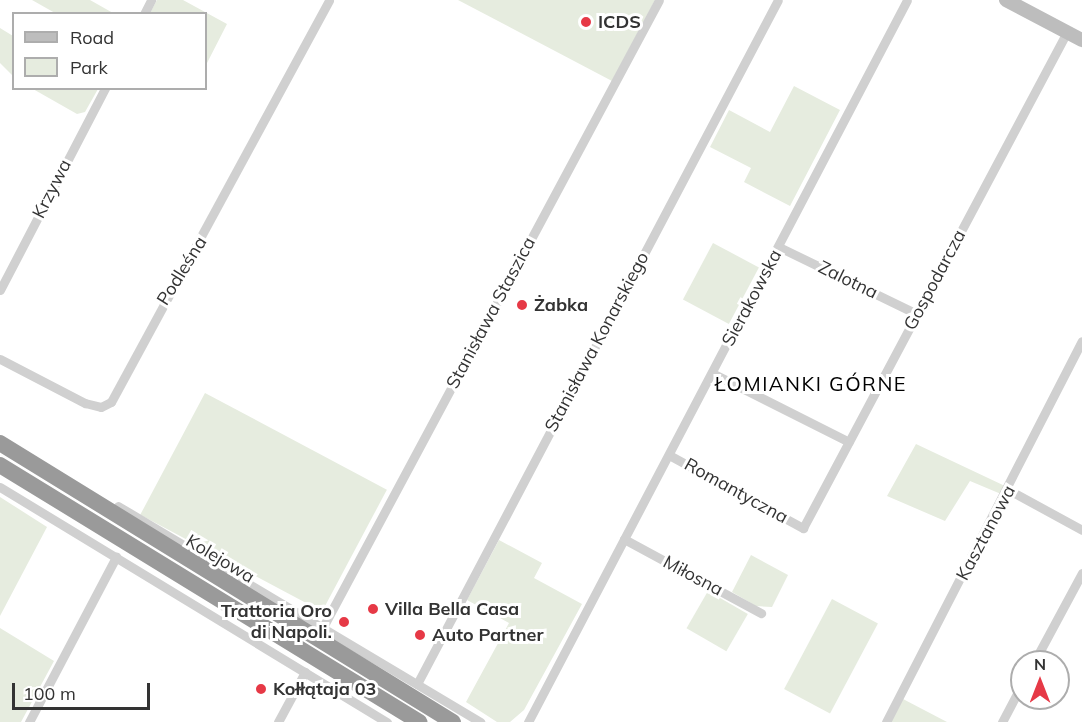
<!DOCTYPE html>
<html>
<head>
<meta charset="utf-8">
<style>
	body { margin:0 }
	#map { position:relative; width:1082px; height:722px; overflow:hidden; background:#fff; font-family:Mulish,sans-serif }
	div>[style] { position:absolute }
	.green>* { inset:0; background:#e6ecdf; transform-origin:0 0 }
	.street>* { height:9px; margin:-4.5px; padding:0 4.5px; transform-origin:4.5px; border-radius:4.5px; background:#d0d0d0 }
	.secondary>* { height:14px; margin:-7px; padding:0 7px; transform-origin:7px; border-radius:7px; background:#bdbdbd }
	.highway>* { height:16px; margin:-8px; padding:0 8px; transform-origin:8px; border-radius:8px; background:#9a9a9a }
	.dots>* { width:16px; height:16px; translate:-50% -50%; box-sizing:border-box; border:3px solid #fff; border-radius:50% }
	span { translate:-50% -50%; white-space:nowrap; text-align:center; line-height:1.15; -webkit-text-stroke:6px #fff; paint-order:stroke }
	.poi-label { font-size:18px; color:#333; font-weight:700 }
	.left { translate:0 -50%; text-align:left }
	.right { translate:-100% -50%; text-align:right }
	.street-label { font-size:18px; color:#333 }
	.neighbourhood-label { font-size:20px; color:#000; letter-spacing:1.5px }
	.legend { position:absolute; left:12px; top:12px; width:195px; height:78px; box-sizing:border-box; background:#fff; border:2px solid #adadad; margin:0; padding:8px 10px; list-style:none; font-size:18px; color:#333 }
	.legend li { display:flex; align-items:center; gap:12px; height:30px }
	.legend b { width:30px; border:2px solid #adadad }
	.north { position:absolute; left:1010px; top:650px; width:60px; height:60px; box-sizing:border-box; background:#fff; border:2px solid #adadad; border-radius:50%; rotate:0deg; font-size:16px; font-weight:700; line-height:24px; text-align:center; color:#333 }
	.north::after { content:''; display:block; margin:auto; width:21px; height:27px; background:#e63946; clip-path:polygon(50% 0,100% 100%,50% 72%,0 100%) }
	.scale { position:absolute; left:12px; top:683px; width:138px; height:27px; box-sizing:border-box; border:3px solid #333; border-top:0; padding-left:8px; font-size:18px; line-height:21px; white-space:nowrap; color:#333; -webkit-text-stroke:4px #fff; paint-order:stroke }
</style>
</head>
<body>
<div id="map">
	<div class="green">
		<i style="clip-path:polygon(32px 0,90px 0,113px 13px,55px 13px)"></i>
		<i style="clip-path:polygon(157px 0,183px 0,227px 24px,206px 65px,206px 14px,150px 13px)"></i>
		<i style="clip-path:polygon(458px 0,655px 0,612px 81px)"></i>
		<i style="clip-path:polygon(0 28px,13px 36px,13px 76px,0 63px)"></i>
		<i style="clip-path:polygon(794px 86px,840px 110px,790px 206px,744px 182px,751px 168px,710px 147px,729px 110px,770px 132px)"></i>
		<i style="clip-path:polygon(33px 89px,98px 89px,85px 112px,77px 114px)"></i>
		<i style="left:713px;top:243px;width:52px;height:64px;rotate:28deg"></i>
		<i style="left:205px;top:393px;width:206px;height:138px;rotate:28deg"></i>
		<i style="clip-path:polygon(916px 444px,1005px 486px,1001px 494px,970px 481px,945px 521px,887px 496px)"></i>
		<i style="clip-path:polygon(0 497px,47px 527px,0 616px)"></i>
		<i style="clip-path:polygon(499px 540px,542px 563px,534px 578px,582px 604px,524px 710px,510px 722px,497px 722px,466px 702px,509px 623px,467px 600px)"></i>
		<i style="clip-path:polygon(751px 555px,788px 575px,772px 607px,756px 606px,732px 592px)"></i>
		<i style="left:708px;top:591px;width:46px;height:43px;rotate:30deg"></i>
		<i style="left:832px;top:599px;width:52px;height:102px;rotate:28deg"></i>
		<i style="clip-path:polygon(0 628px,54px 661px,21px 722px,0 722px)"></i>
		<i style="clip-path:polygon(903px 699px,947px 722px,891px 722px)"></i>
	</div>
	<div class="street">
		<i style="left:144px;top:14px;width:16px;rotate:-63deg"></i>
		<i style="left:779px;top:247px;width:153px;rotate:25.9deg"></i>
		<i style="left:0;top:290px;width:228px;rotate:-62.5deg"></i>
		<i style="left:0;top:359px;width:96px;rotate:27.4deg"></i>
		<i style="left:85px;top:403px;width:16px;rotate:14deg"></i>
		<i style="left:101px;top:407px;width:11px;rotate:-27deg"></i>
		<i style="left:111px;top:402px;width:457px;rotate:-61.5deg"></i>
		<i style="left:712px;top:373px;width:153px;rotate:26.7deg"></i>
		<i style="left:669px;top:455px;width:153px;rotate:28.6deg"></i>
		<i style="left:803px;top:528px;width:562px;rotate:-61.98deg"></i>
		<i style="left:0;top:487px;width:453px;rotate:31.3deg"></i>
		<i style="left:1009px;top:490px;width:83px;rotate:28.7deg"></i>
		<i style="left:118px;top:506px;width:422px;rotate:30.8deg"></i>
		<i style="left:624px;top:539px;width:156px;rotate:28.4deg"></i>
		<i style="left:323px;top:627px;width:711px;rotate:-61.81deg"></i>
		<i style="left:1034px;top:662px;width:101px;rotate:-61.7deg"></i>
		<i style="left:417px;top:684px;width:773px;rotate:-62.18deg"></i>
		<i style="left:29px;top:722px;width:187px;rotate:-62.2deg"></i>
		<i style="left:278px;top:722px;width:57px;rotate:-61.6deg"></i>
		<i style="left:528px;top:722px;width:815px;rotate:-62.3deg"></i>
		<i style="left:886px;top:722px;width:428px;rotate:-62.8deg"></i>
		<i style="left:1002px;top:722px;width:43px;rotate:-62.2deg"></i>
	</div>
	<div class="secondary">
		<i style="left:1006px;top:0;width:86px;rotate:27.8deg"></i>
	</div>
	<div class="highway">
		<i style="left:0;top:443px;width:532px;rotate:31.63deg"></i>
		<i style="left:0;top:465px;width:492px;rotate:31.5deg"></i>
	</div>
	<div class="dots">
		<i style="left:586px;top:22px;background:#e63946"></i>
		<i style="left:522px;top:305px;background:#e63946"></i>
		<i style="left:373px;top:609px;background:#e63946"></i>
		<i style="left:344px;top:622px;background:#e63946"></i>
		<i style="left:420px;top:635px;background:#e63946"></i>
		<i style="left:261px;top:689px;background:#e63946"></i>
	</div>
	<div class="poi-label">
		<span class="left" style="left:598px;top:22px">ICDS</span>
		<span class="left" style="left:534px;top:305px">Żabka</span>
		<span class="left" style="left:385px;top:609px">Villa Bella Casa</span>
		<span class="right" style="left:332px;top:622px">Trattoria Oro<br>di Napoli.</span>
		<span class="left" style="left:432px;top:635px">Auto Partner</span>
		<span class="left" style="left:273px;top:689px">Kołłątaja 03</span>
	</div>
	<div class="street-label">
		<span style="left:52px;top:189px;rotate:-63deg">Krzywa</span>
		<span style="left:182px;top:271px;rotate:-58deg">Podleśna</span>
		<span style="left:848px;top:280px;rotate:26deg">Zalotna</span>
		<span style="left:935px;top:280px;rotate:-62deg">Gospodarcza</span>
		<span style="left:752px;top:298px;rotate:-62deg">Sierakowska</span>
		<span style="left:491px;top:313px;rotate:-62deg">Stanisława Staszica</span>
		<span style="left:597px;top:342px;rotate:-62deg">Stanisława Konarskiego</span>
		<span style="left:736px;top:491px;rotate:29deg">Romantyczna</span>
		<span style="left:986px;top:533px;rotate:-62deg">Kasztanowa</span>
		<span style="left:220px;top:559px;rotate:31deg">Kolejowa</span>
		<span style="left:693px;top:576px;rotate:28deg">Miłosna</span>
	</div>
	<div class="neighbourhood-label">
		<span style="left:811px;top:383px">ŁOMIANKI GÓRNE</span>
	</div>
	<ul class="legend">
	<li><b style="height:8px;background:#bdbdbd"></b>Road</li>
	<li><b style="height:16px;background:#e6ecdf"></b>Park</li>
	</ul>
	<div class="north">N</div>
	<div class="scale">100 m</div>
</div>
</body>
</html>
